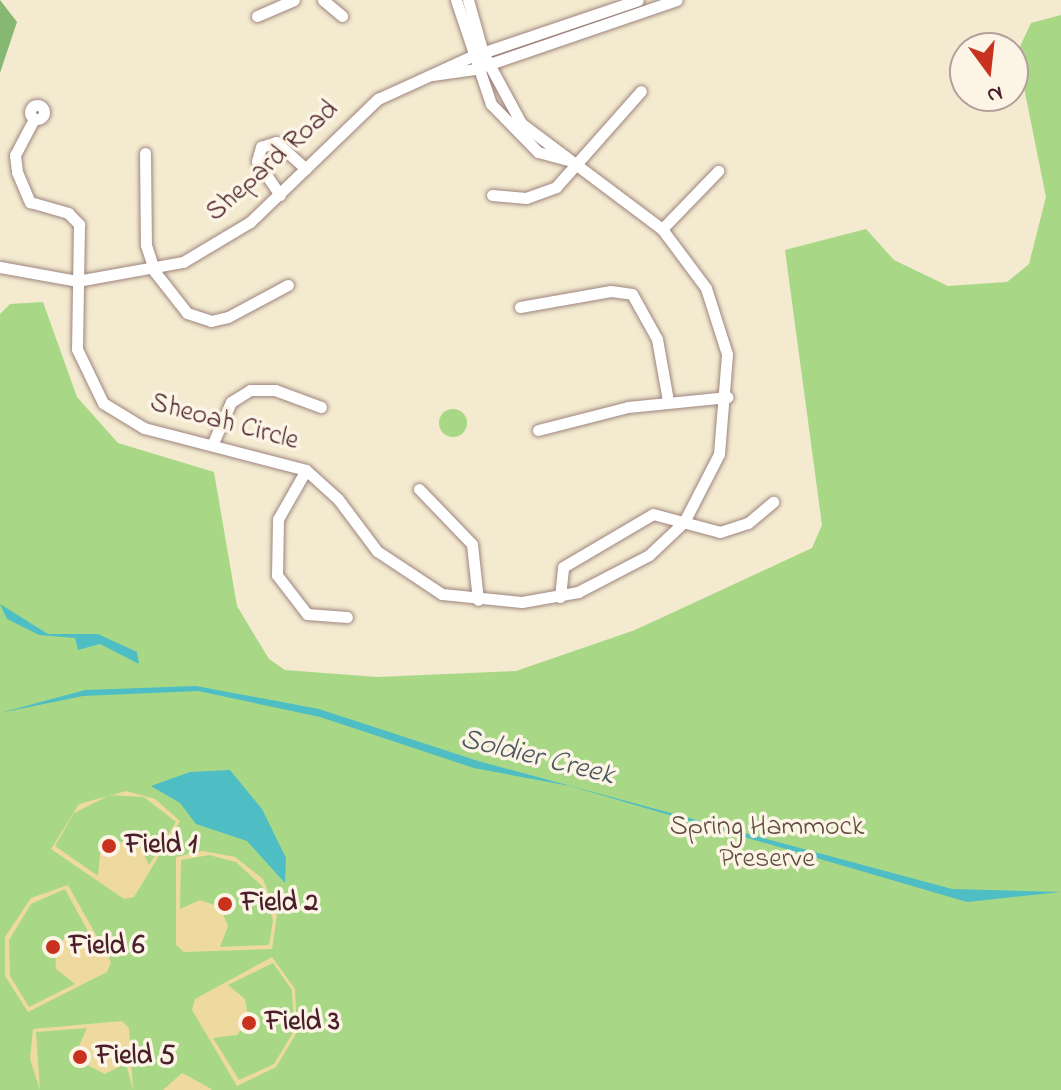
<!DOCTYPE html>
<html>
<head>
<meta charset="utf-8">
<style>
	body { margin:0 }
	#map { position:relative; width:1061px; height:1090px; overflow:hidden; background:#f3ead0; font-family:"Indie Flower",sans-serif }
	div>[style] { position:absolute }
	.green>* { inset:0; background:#a8d886 }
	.round { border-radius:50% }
	.forest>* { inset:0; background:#86b873 }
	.sand>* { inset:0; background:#eeda9e }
	.water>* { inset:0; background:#4fbdc4 }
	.stream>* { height:3px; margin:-1.5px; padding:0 1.5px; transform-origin:1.5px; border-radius:1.5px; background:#4fbdc4 }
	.roads { filter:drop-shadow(0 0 2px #9e847e) drop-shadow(0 0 2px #9e847e) }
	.minor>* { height:11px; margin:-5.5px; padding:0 5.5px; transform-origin:5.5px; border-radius:5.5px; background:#fff }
	.minor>.ring { margin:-5.5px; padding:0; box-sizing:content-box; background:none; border:11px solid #fff; border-radius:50% }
	.dots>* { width:22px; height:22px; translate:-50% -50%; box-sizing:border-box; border:4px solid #fcf5e5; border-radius:50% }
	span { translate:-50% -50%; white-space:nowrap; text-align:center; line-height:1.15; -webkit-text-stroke:7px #fcf5e5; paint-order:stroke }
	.street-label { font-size:28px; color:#4a1f2b }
	.park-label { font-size:28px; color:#624d42 }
	.poi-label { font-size:28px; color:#4a1f2b; font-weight:700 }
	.left { translate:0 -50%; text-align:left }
	.water-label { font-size:30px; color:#4c5661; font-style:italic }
	.north { position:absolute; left:949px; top:32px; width:80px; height:80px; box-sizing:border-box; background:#fcf5e5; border:2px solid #b59f9b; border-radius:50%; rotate:165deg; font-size:22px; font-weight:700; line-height:32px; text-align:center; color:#4a1f2b }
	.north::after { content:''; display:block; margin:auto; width:28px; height:36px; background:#c8321e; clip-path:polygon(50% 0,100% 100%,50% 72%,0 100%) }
</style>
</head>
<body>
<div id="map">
	<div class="green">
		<i style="clip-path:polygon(1061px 15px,1061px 1090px,0 1090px,0 314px,10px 304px,43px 302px,77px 397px,118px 443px,214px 472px,237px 606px,269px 659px,285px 670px,377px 677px,516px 671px,635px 630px,812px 548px,822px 525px,785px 250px,866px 229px,894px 260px,948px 286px,1007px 282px,1029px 264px,1046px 197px,1017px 53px,1031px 23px)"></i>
		<i class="round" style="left:439px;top:409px;width:28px;height:28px"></i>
	</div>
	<div class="forest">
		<i style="clip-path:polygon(0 0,17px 22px,0 73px)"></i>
	</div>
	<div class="sand">
		<i style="clip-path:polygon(evenodd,126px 791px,155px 799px,180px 821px,134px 897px,124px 899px,51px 849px,79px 804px,126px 791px,110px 795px,144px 797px,176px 822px,149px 865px,140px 847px,117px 841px,100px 854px,98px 876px,55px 846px,74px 813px,110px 795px)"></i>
		<i style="clip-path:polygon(evenodd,203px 851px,235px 857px,263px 879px,277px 915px,272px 949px,184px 952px,176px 945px,176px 857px,203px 851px,209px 855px,236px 862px,262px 886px,273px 920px,269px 945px,220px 947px,228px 926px,220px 907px,200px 900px,180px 909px,181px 860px,209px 855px)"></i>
		<i style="clip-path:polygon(evenodd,68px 885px,111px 962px,107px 972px,28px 1012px,5px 976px,5px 937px,31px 898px,68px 885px,65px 889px,90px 935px,70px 933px,55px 948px,56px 969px,75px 984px,29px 1007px,10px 976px,9px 940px,31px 904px,65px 889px)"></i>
		<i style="clip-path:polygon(evenodd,272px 957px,295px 989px,297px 1032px,276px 1067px,237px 1086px,192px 1010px,195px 999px,272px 957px,273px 963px,292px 990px,294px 1031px,274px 1064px,239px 1080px,213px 1038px,237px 1035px,249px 1021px,245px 999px,228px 985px,273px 963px)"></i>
		<i style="clip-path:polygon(122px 1021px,129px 1028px,133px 1090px,126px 1063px,105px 1074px,83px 1063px,79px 1046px,87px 1028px,36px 1032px,40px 1090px,30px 1059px,33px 1029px)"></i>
		<i style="clip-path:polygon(182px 1073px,208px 1087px,212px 1090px,163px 1090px)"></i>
	</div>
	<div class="water">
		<i style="clip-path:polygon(0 604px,48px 634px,98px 634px,137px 652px,139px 664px,100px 644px,78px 650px,75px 638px,39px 635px,7px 619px)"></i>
		<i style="clip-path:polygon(196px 686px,319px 709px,478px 761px,952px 889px,1061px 892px,967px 902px,570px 786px,474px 768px,320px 717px,198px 691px,83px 696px,0 713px,85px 690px)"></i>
		<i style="clip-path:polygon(230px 770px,262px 809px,286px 858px,285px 883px,247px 841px,196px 824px,180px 803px,151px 786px,190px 772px)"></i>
	</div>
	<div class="stream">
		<i style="left:407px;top:742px;width:17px;rotate:17deg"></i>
	</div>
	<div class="roads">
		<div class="minor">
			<i style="left:323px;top:0;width:25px;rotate:40deg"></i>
			<i style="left:456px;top:0;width:110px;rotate:71.4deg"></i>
			<i style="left:491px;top:104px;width:67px;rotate:45.6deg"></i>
			<i style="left:538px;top:152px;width:30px;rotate:15deg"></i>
			<i style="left:257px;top:16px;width:40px;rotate:-23.4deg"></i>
			<i style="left:432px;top:75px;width:43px;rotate:-7.9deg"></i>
			<i style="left:475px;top:69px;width:213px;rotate:-18.9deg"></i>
			<i class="ring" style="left:30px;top:105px;width:3px;height:3px"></i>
			<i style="left:34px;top:119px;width:41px;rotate:117.8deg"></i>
			<i style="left:15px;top:155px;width:17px;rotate:83deg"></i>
			<i style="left:17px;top:172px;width:33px;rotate:67deg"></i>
			<i style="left:30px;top:202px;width:40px;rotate:16deg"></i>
			<i style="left:68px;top:213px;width:16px;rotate:45deg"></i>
			<i style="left:79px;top:224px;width:125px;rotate:90.9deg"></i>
			<i style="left:77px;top:349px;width:60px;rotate:64.3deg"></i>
			<i style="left:103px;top:403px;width:48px;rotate:31.4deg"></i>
			<i style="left:144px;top:428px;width:167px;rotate:14.5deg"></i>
			<i style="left:306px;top:470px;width:43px;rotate:42.2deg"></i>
			<i style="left:338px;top:499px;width:65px;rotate:53.1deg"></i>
			<i style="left:377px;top:551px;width:78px;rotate:33.5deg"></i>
			<i style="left:442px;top:594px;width:80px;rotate:5.7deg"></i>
			<i style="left:522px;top:602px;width:57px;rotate:-10.1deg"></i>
			<i style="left:578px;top:592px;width:80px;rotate:-27.5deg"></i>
			<i style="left:649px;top:555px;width:48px;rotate:-43.3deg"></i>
			<i style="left:684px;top:522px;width:76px;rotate:-62.8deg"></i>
			<i style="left:719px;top:454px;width:100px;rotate:-85.4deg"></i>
			<i style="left:727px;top:354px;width:69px;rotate:-107.7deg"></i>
			<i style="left:706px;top:288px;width:74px;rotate:-126.7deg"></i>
			<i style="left:662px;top:229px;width:176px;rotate:-143.1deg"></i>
			<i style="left:521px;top:123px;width:80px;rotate:-118.5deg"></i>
			<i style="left:483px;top:53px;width:55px;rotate:-105.8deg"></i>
			<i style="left:145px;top:153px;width:92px;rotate:89.4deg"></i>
			<i style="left:146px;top:245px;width:28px;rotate:72deg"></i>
			<i style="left:155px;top:272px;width:52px;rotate:52deg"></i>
			<i style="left:187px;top:313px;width:25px;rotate:18deg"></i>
			<i style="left:211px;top:321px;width:17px;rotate:-13deg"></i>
			<i style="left:228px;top:317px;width:68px;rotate:-28.1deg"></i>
			<i style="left:280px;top:195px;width:41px;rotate:-124.1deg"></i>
			<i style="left:257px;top:161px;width:15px;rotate:-74deg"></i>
			<i style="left:261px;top:147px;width:16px;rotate:-18deg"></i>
			<i style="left:276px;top:142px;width:40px;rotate:42deg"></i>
			<i style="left:492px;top:195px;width:34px;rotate:5deg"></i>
			<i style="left:526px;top:198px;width:32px;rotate:-20deg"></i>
			<i style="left:556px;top:187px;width:128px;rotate:-48.5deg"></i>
			<i style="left:662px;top:229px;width:81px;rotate:-46deg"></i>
			<i style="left:0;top:267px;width:78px;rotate:10.3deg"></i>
			<i style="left:77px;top:281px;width:108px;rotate:-10.2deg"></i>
			<i style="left:183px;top:262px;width:78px;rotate:-30.8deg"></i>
			<i style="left:250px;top:222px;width:178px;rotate:-43.9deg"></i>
			<i style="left:378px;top:99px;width:101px;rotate:-24.5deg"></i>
			<i style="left:470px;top:57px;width:177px;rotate:-18.7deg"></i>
			<i style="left:520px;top:307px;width:92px;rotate:-10deg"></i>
			<i style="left:611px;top:291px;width:21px;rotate:8deg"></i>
			<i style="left:632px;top:294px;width:51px;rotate:60.9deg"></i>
			<i style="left:657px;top:339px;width:63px;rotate:79.9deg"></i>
			<i style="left:538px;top:430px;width:93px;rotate:-14.3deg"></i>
			<i style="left:628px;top:407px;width:100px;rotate:-5.7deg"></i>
			<i style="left:213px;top:443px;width:45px;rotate:-66.3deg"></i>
			<i style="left:231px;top:402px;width:22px;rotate:-32deg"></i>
			<i style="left:250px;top:390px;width:25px"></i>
			<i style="left:275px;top:390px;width:49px;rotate:20.3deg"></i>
			<i style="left:306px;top:470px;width:56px;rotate:119.7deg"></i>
			<i style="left:278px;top:519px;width:56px;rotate:91deg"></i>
			<i style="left:277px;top:575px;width:49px;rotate:52.4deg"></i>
			<i style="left:307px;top:614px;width:40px;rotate:4.3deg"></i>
			<i style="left:419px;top:489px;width:76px;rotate:46.1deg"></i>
			<i style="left:472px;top:544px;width:56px;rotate:83.9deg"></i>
			<i style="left:560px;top:597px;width:30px;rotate:-84deg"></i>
			<i style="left:563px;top:567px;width:104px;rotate:-30.5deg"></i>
			<i style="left:653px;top:514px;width:69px;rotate:15deg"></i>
			<i style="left:720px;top:532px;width:29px;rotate:-18deg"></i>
			<i style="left:748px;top:523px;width:33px;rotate:-40deg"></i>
		</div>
	</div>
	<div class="dots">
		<i style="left:109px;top:846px;background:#c8321e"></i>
		<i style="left:225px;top:904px;background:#c8321e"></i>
		<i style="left:53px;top:947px;background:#c8321e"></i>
		<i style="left:249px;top:1023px;background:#c8321e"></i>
		<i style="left:80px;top:1057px;background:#c8321e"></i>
	</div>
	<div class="street-label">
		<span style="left:273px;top:162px;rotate:-42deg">Shepard Road</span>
		<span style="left:224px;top:423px;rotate:15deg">Sheoah Circle</span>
	</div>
	<div class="park-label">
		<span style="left:767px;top:844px">Spring Hammock<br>Preserve</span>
	</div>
	<div class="poi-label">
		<span class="left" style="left:125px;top:846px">Field 1</span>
		<span class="left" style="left:241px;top:904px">Field 2</span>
		<span class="left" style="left:69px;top:947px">Field 6</span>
		<span class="left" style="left:265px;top:1023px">Field 3</span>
		<span class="left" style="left:96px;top:1057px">Field 5</span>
	</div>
	<div class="water-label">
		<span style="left:537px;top:758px;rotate:14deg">Soldier Creek</span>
	</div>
	<div class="north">N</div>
</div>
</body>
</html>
